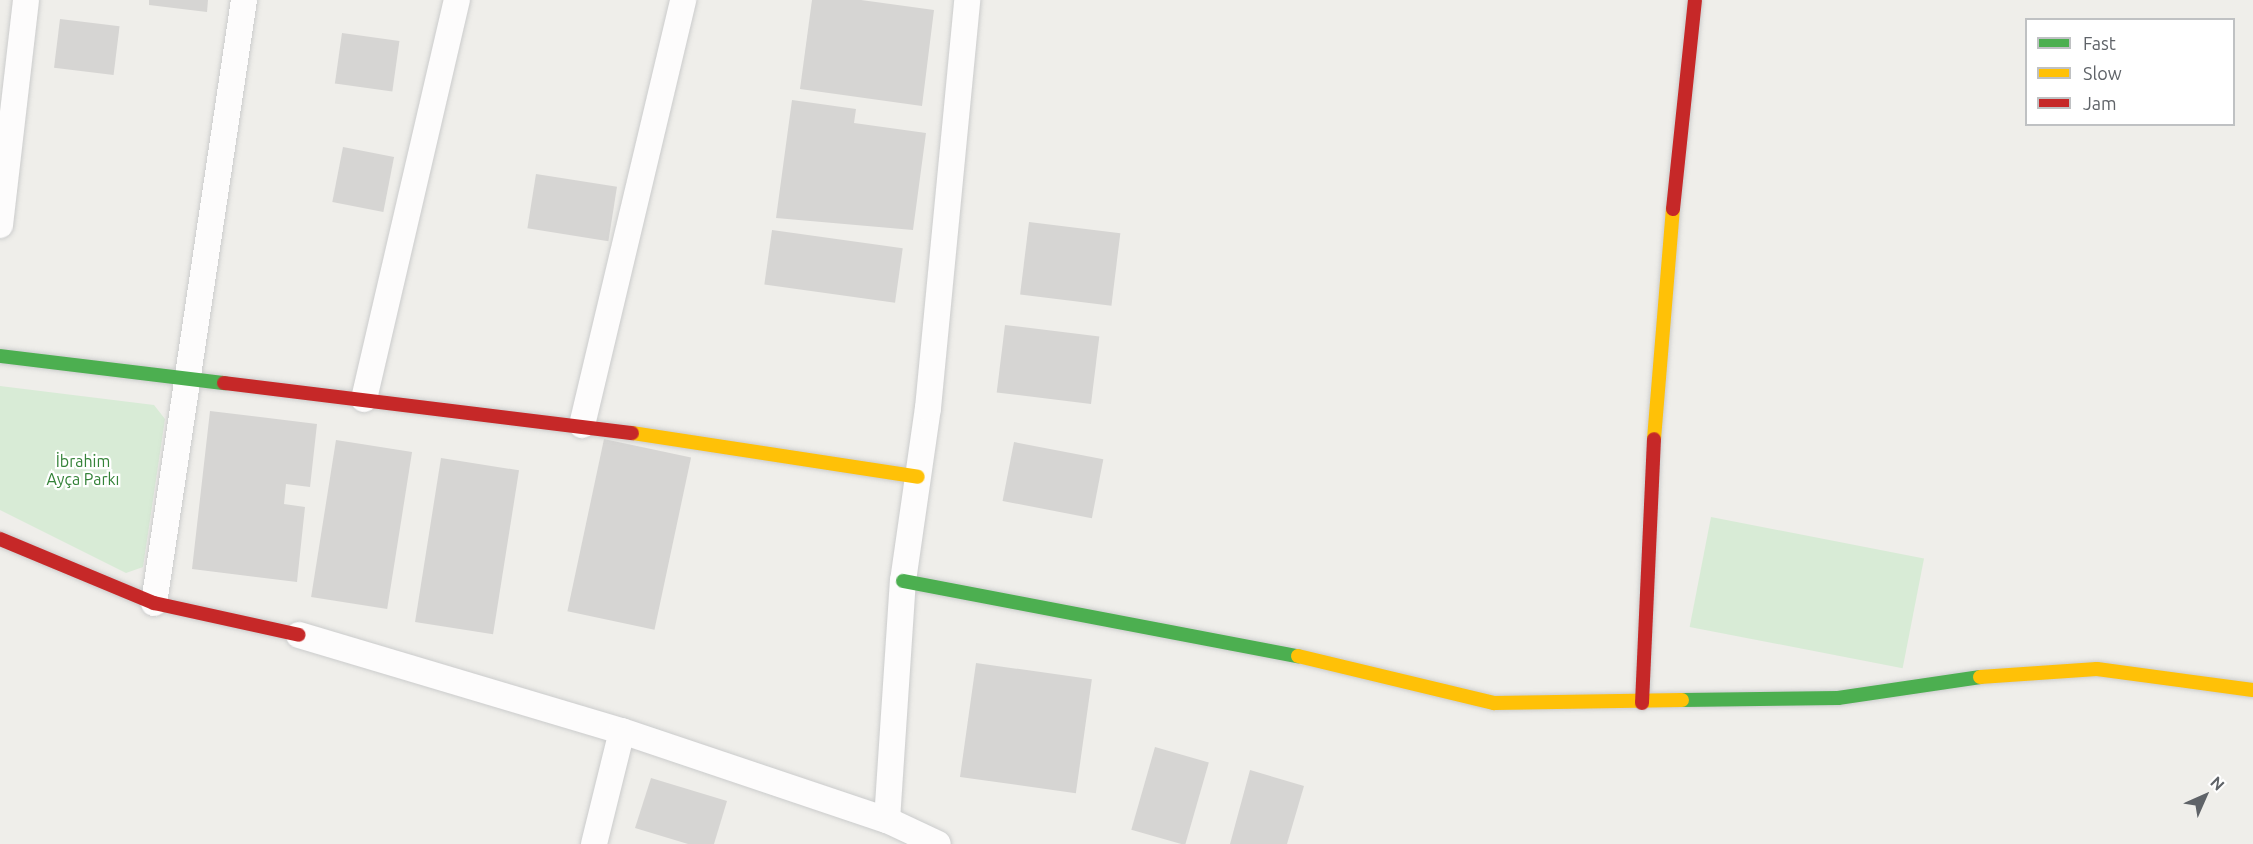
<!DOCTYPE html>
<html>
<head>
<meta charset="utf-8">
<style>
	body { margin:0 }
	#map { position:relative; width:2253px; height:844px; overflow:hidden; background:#efeeea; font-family:Ubuntu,sans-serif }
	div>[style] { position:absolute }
	.green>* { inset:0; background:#d8ebd6; transform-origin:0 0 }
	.building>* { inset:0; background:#d6d5d3; transform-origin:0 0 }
	.roads { filter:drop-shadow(0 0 2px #cbcccc) drop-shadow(0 0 2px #cbcccc) }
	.street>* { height:26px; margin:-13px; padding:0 13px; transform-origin:13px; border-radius:13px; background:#fdfcfc }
	.fast>* { height:14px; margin:-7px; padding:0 7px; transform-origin:7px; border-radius:7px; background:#4caf50 }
	.slow>* { height:14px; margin:-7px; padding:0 7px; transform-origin:7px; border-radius:7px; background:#ffc107 }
	.jam>* { height:14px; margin:-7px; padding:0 7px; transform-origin:7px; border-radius:7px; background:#c62828 }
	span { translate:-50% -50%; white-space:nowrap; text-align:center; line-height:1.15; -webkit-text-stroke:4.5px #fff; paint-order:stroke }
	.park-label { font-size:16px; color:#348238 }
	.legend { position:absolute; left:2025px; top:18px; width:210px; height:108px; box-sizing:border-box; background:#fff; border:2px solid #bfc1c3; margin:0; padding:8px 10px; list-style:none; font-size:18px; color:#5f6368 }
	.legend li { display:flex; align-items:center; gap:12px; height:30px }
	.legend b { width:30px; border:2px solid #bfc1c3 }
	.north { position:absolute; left:2175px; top:766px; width:60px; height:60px; -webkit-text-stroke:4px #fff; paint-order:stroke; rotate:45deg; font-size:16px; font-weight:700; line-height:24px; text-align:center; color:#5f6368 }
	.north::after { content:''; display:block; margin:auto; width:21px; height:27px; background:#5f6368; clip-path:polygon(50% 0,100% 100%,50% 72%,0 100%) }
</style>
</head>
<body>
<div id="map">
	<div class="green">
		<i style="clip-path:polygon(0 386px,154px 405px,165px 419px,143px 567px,126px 573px,0 510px)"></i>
		<i style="left:1711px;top:517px;width:217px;height:112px;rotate:11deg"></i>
	</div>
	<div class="building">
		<i style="clip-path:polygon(149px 0,208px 0,207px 12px,149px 5px)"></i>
		<i style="clip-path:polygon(812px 0,861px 0,934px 10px,922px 106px,800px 89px)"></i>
		<i style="left:60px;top:19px;width:60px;height:49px;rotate:7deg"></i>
		<i style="left:342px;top:33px;width:58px;height:51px;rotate:8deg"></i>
		<i style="clip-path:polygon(792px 100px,856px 109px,854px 123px,926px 133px,913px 230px,776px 218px)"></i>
		<i style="left:343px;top:147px;width:52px;height:56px;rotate:11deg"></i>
		<i style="left:536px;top:174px;width:82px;height:55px;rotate:9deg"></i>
		<i style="left:1029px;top:222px;width:92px;height:73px;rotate:7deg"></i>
		<i style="left:772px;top:230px;width:132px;height:55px;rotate:8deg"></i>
		<i style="left:1005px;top:325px;width:95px;height:68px;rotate:7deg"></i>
		<i style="clip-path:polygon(210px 411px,317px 424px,310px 487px,286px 484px,284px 504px,305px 507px,297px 582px,192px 569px)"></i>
		<i style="left:604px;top:439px;width:89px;height:176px;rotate:12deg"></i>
		<i style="left:336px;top:440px;width:77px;height:159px;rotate:9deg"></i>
		<i style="left:1014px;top:442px;width:91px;height:60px;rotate:11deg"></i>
		<i style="left:441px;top:458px;width:79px;height:166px;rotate:9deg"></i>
		<i style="left:976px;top:663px;width:117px;height:115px;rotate:8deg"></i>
		<i style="left:1155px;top:747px;width:56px;height:86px;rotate:16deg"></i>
		<i style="clip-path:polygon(1250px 770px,1304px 786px,1287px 844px,1230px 844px)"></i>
		<i style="clip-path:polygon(651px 778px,727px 801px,714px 844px,688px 844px,635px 828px)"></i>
	</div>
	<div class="roads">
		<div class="street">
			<i style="left:0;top:225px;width:226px;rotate:-83.4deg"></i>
			<i style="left:364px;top:399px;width:410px;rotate:-76.9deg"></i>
			<i style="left:582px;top:425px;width:437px;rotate:-76.6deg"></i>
			<i style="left:154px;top:603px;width:610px;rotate:-81.51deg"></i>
			<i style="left:299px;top:635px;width:337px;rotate:16.6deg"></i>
			<i style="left:622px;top:731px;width:280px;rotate:18.6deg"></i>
			<i style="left:887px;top:820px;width:56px;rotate:25.2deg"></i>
			<i style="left:887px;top:820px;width:240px;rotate:-86.2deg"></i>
			<i style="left:903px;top:581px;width:175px;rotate:-81.8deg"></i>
			<i style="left:928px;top:408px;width:410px;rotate:-84.5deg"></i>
			<i style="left:594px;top:844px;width:116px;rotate:-76.1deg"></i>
		</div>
		<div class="fast">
			<i style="left:0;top:356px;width:226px;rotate:6.9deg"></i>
			<i style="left:903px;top:581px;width:402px;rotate:10.8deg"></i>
			<i style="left:1682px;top:700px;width:156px;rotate:-0.7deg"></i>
			<i style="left:1838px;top:698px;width:144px;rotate:-8.4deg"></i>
		</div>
		<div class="slow">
			<i style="left:632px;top:433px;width:289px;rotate:8.7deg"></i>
			<i style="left:1654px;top:439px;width:231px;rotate:-85.3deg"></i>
			<i style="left:1298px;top:656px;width:202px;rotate:13.5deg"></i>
			<i style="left:1494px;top:703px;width:188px;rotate:-0.9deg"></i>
			<i style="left:1980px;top:677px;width:117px;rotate:-3.9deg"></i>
			<i style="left:2097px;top:669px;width:157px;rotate:7.7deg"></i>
		</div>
		<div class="jam">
			<i style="left:1673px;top:209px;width:210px;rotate:-84deg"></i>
			<i style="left:224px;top:383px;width:411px;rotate:7deg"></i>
			<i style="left:0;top:539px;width:167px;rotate:22.6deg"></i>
			<i style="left:154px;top:603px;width:148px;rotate:12.4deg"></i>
			<i style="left:1642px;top:703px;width:264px;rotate:-87.4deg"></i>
		</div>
	</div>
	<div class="park-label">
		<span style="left:83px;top:470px">İbrahim<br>Ayça Parkı</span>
	</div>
	<ul class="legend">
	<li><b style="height:8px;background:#4caf50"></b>Fast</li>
	<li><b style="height:8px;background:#ffc107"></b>Slow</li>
	<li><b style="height:8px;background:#c62828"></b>Jam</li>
	</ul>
	<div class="north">N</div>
</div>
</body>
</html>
